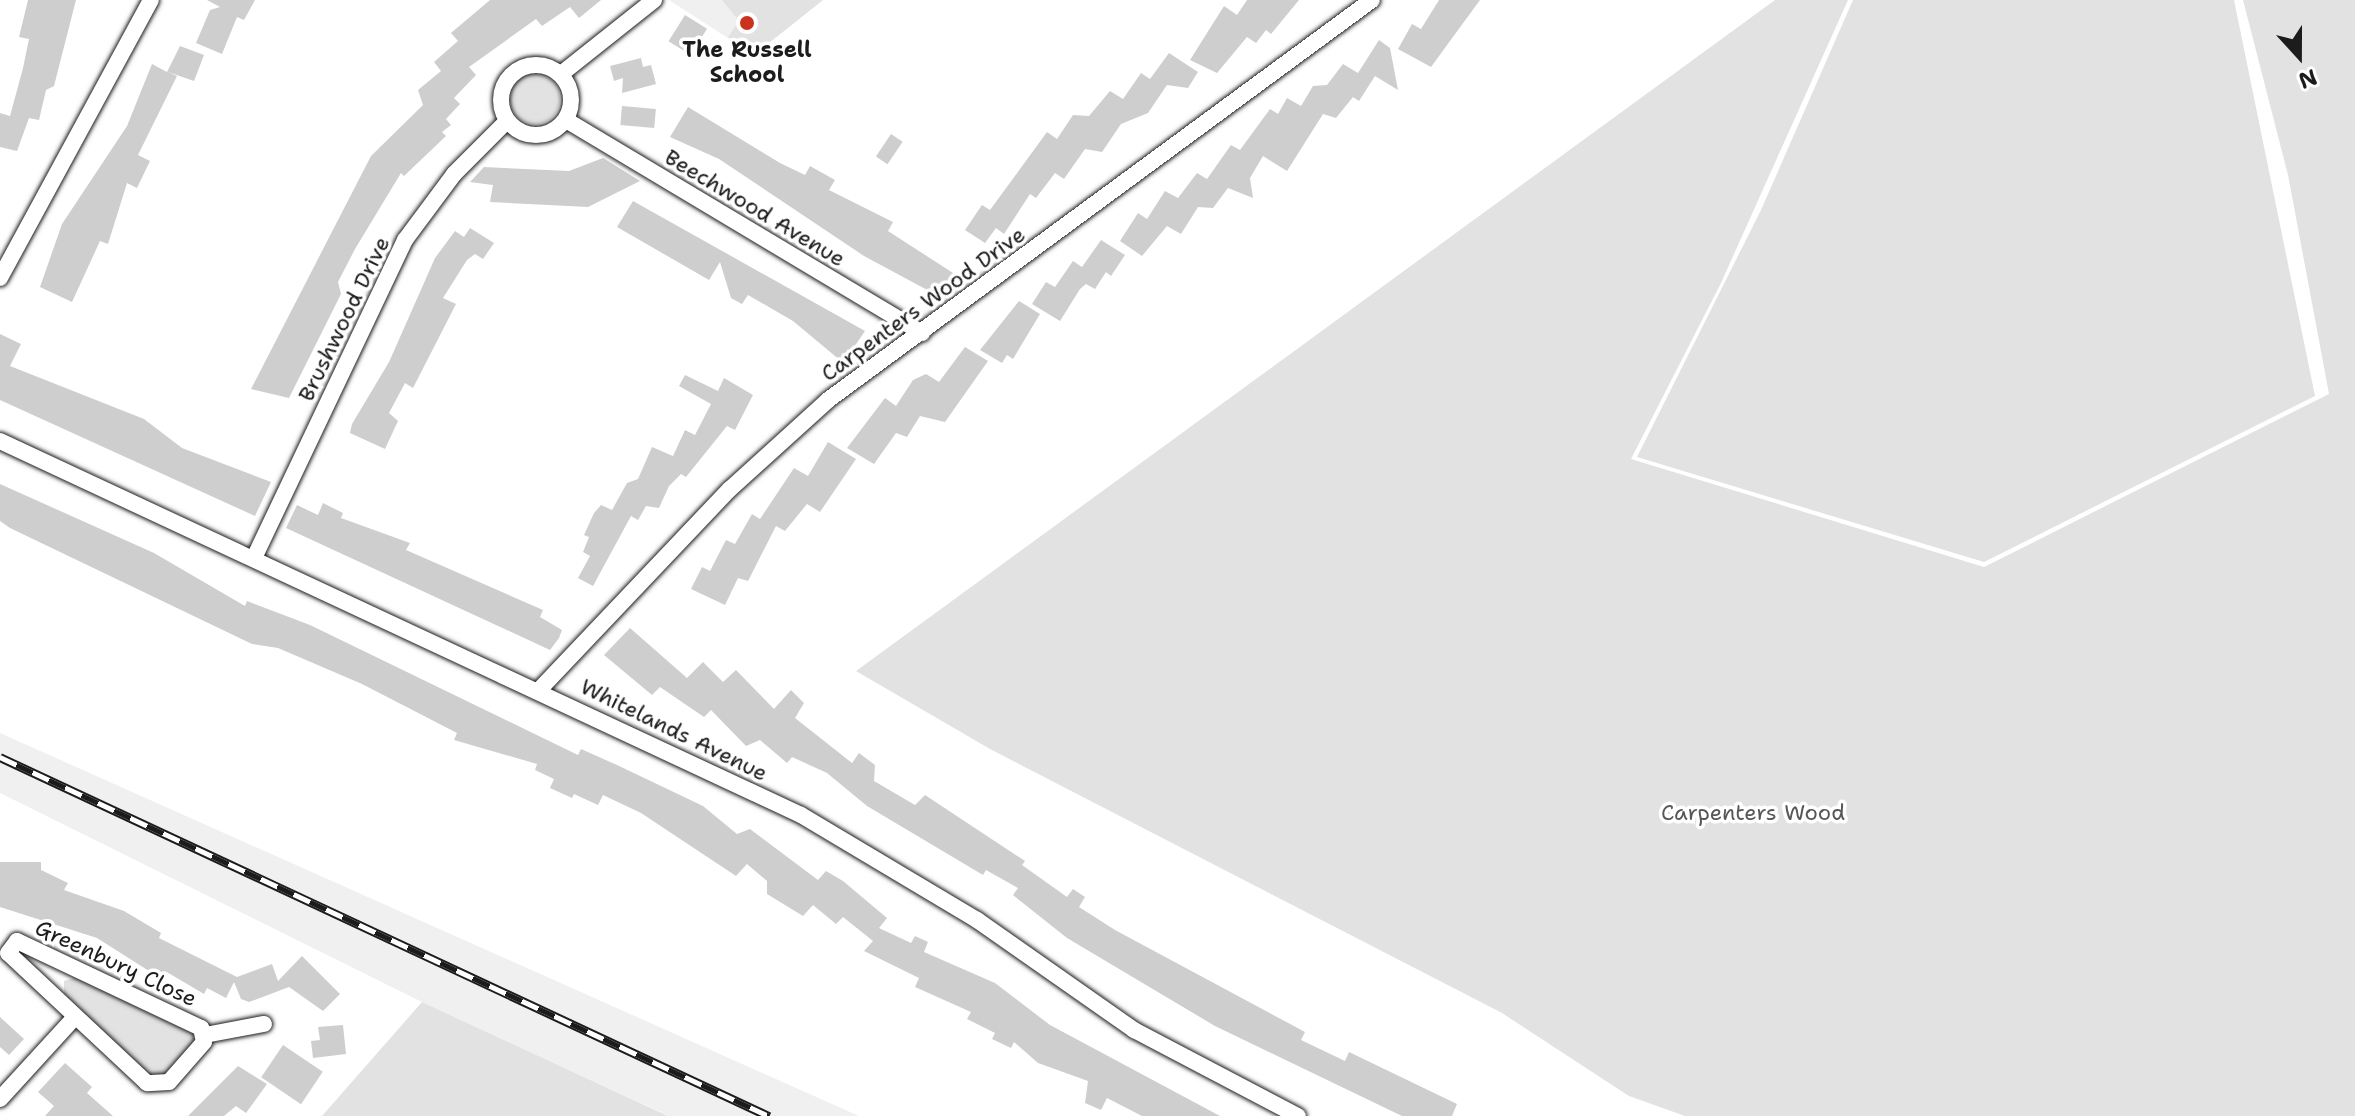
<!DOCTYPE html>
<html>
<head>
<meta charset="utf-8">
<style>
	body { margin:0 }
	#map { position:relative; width:2355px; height:1116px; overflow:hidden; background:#fff; font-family:"Shantell Sans",sans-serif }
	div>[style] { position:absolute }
	.built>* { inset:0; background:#f0f0f0 }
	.green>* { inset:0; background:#e2e2e2 }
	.round { border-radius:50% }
	.building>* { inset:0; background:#cecece; transform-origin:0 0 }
	.roads { filter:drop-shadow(0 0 2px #1c1c1c) drop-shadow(0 0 2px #1c1c1c) }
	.street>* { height:16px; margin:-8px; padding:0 8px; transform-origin:8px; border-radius:8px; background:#fff }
	.street>.ring { margin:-8px; padding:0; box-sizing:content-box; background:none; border:16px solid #fff; border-radius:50% }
	.rail>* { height:9px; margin-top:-4.5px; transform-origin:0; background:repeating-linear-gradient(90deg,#fff 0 18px,#1c1c1c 0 36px); box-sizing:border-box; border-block:2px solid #1c1c1c }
	.dots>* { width:22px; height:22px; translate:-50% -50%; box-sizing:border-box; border:4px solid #fff; border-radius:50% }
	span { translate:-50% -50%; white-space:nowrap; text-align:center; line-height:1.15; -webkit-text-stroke:7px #fff; paint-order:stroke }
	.poi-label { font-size:22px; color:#1c1c1c; font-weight:700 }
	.street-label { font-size:22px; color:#1c1c1c }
	.park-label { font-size:22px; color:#575757 }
	.north { position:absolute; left:2259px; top:16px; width:80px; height:80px; -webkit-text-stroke:6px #fff; paint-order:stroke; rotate:159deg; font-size:22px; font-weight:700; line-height:32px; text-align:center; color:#1c1c1c }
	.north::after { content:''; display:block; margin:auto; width:28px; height:36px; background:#1c1c1c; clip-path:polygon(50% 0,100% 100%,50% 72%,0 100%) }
</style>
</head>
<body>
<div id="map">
	<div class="built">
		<i style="clip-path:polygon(669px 0,823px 0,754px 55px)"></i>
		<i style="clip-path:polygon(0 733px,859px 1116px,669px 1116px,422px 1002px,0 793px)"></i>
	</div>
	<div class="green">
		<i style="clip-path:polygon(722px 0,823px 0,754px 55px,728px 37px,739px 21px)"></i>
		<i style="clip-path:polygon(1775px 0,1848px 0,1721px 283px,1631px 459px,1984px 567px,2329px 394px,2288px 175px,2243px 0,2355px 0,2355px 1116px,1685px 1116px,1629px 1096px,1502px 1013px,990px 749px,856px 671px)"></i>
		<i style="clip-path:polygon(1853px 0,2234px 0,2315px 396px,1984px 562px,1637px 457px,1761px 210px)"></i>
		<i class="round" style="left:510px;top:74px;width:50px;height:50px"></i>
		<i style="clip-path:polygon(77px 977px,193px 1033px,194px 1044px,167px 1076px,153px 1077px,64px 997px,64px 981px)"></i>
		<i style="clip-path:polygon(422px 1002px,435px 1008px,668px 1116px,322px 1116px)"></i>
	</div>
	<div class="building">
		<i style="clip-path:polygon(28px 0,76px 0,54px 86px,46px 90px,39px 120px,29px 118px,17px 151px,0 147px,0 113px,10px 116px,23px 68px,29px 39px,19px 37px)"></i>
		<i style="clip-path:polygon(207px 0,255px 0,244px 20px,237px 17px,222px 54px,196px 43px,210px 10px,220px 7px)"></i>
		<i style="clip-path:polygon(490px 0,601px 0,579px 18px,570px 7px,542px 26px,536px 19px,469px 67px,476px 75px,454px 98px,460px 104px,446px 119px,451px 125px,442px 132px,446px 136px,404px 176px,401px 173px,355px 249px,338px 282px,341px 294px,289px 398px,251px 389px,371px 156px,423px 105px,418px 90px,441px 71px,434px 62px,458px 41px,451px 33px)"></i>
		<i style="clip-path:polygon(1247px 0,1299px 0,1271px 34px,1266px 30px,1256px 43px,1247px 37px,1217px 73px,1190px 60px,1224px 6px,1237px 15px)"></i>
		<i style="clip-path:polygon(1439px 0,1480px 0,1431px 67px,1398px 49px,1412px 24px,1421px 29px)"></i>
		<i style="left:685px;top:15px;width:26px;height:31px;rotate:32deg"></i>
		<i style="clip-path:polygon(1379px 40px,1390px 48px,1398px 90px,1375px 76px,1359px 101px,1353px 97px,1336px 118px,1323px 114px,1287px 171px,1263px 156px,1250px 178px,1253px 198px,1228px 188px,1213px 208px,1198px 207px,1181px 234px,1167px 226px,1142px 256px,1120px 241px,1138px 213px,1147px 219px,1165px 191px,1178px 198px,1197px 173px,1207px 179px,1231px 145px,1240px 150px,1270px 109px,1278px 114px,1287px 98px,1301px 106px,1313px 86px,1327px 85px,1343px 64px,1358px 73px)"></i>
		<i style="clip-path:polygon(180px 46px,204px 55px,194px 81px,168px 72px,177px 76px,138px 155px,150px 161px,137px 188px,127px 183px,108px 244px,100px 241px,72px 302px,40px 287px,62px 224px,127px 126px,152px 64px,167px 72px)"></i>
		<i style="clip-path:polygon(1169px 53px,1198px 72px,1188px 88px,1167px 85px,1148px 113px,1121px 124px,1102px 152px,1085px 149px,1064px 179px,1055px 173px,1036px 198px,1030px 194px,1004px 234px,996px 228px,985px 243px,965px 230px,982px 205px,990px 210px,1047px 132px,1057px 139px,1073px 115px,1089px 116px,1110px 91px,1123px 99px,1141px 73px,1150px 79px)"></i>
		<i style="clip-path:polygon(641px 58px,643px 67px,651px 65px,656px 84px,622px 93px,623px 78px,614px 81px,610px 66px)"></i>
		<i style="left:622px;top:106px;width:34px;height:19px;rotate:5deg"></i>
		<i style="clip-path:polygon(688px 107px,780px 163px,805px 175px,810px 166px,835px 180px,829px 190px,893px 222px,888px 231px,953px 273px,944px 288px,936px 283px,931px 292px,864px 256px,719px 159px,670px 137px)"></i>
		<i style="left:891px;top:134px;width:14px;height:27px;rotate:34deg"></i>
		<i style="clip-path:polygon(603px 158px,640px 181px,588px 207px,490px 202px,493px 185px,470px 182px,484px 167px,569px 171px)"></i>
		<i style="clip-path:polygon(633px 201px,865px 331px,850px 353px,841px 361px,793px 321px,748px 295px,742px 304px,731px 298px,720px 262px,709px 280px,617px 227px)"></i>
		<i style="clip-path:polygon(470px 228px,494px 243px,483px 259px,475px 254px,467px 260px,443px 298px,456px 304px,413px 388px,405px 383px,389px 413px,398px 421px,385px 449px,350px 433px,352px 424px,389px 362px,435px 258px,455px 231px,464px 237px)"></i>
		<i style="clip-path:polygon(1101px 240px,1125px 255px,1111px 276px,1106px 272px,1095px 289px,1086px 284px,1080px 289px,1060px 321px,1032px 304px,1046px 282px,1055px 287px,1073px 261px,1082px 267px)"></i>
		<i style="clip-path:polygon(1019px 301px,1040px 314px,1013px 359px,1007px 355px,1002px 363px,980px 350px)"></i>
		<i style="clip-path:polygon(0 334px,21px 344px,10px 366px,144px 419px,182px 448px,271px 482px,255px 516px,0 400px)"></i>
		<i style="clip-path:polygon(965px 347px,988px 361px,945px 422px,920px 416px,907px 437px,896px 433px,874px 464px,847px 448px,885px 398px,896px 406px,913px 380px,926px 374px,939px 382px)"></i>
		<i style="clip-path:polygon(685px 375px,718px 391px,724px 378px,753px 395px,735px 430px,727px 426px,686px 477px,681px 474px,669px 486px,659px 508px,646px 506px,638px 520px,631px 516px,593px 586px,578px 578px,590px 556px,583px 552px,589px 537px,584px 535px,594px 513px,601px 505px,612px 510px,627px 483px,638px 479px,652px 447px,673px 456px,685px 430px,695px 435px,711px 404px,679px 386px)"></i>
		<i style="clip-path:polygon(828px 442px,856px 459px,820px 512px,807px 504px,785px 531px,776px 526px,748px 581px,738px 578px,725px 605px,691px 589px,702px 567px,710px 571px,726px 540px,735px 544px,752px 514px,760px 519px,794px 468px,808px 476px)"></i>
		<i style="clip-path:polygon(0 484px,154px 553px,245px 606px,247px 601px,310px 625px,578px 755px,581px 749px,617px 765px,703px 806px,737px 834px,750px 829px,818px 880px,826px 871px,843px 881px,887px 918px,879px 928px,911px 943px,915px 936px,928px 942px,924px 952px,995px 983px,1050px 1025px,1220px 1116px,1142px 1116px,1107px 1098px,1101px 1110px,1085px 1103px,1088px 1081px,1038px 1063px,1014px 1042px,1011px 1048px,992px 1039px,995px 1033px,967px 1019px,971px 1012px,915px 987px,919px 978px,864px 951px,873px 941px,843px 917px,836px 924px,813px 905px,803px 916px,767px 894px,767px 881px,747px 864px,736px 876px,641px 813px,603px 795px,598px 805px,574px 794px,572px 798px,550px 788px,554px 779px,535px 770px,537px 764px,454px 740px,457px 733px,362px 684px,278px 648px,252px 644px,10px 528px,0 521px)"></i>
		<i style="clip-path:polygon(323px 503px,343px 513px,341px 518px,410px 543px,406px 550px,543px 610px,540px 617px,562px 630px,559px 638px,550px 650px,286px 528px,297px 505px,318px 515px)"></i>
		<i style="clip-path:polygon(630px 628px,687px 678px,703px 662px,723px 682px,736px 670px,774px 709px,791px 690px,804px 703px,795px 718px,852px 763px,859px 753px,875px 765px,874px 781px,915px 805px,925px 795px,1025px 861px,1022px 865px,1067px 897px,1073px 889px,1085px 897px,1079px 907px,1115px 930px,1305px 1032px,1301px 1040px,1345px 1061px,1349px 1052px,1457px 1104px,1452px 1116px,1402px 1116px,1215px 1026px,1067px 938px,1013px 895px,1018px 888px,986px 870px,983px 875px,867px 806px,827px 773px,792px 757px,787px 763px,760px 740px,746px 746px,711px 710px,704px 717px,660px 687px,652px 695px,604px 655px)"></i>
		<i style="clip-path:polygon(0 862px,41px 862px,41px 870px,68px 883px,64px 890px,124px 911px,161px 933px,159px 938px,237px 977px,272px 964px,278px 981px,302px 956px,340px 994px,323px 1011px,289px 987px,249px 1002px,241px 999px,234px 982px,226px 998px,207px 988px,204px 994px,165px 971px,162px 978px,149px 971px,97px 938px,0 907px)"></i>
		<i style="clip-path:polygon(0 1017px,24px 1039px,9px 1055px,0 1047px)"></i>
		<i style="clip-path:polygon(343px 1025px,346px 1054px,313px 1058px,311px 1041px,320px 1040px,318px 1027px)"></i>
		<i style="left:283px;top:1045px;width:48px;height:39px;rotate:34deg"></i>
		<i style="clip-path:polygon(65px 1063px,92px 1087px,87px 1093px,113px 1116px,45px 1116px,54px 1106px,38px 1092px)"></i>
		<i style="clip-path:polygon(238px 1066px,267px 1084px,246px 1113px,236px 1106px,224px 1116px,188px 1116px)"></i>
	</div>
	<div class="roads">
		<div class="street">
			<i class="ring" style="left:501px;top:65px;width:54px;height:54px"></i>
			<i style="left:561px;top:74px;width:119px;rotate:-38.5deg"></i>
			<i style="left:566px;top:120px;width:415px;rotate:30.9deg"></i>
			<i style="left:0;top:278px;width:316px;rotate:-61.5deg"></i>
			<i style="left:0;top:441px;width:884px;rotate:25.03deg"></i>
			<i style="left:801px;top:815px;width:205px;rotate:30.8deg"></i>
			<i style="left:977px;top:920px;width:192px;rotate:35deg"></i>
			<i style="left:1134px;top:1030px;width:185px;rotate:27.7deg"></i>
			<i style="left:254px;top:558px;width:352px;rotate:-64.6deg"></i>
			<i style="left:405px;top:240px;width:82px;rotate:-53.4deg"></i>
			<i style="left:454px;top:174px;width:75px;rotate:-45deg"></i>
			<i style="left:540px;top:689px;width:276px;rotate:-46.5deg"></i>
			<i style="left:730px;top:489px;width:132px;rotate:-42.2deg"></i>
			<i style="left:828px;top:400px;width:675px;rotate:-36.33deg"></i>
			<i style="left:17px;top:941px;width:204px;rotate:25.3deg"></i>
			<i style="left:201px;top:1028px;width:14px;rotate:78deg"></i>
			<i style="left:204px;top:1042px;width:53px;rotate:131.2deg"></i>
			<i style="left:169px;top:1082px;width:22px;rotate:177deg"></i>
			<i style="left:147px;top:1083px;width:190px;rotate:-136.9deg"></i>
			<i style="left:8px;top:953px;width:15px;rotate:-53deg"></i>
			<i style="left:205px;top:1035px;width:60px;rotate:-10.6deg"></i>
			<i style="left:0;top:1099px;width:110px;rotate:-47.6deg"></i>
		</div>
	</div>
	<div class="rail">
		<i style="left:0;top:757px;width:849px;rotate:25.03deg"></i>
	</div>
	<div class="dots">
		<i style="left:747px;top:23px;background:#c8321e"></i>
	</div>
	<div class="poi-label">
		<span style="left:747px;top:62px">The Russell<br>School</span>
	</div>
	<div class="street-label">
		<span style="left:755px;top:208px;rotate:31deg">Beechwood Avenue</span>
		<span style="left:923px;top:304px;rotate:-36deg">Carpenters Wood Drive</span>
		<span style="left:344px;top:319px;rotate:-64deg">Brushwood Drive</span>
		<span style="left:674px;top:730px;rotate:26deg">Whitelands Avenue</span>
		<span style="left:116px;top:963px;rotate:25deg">Greenbury Close</span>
	</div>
	<div class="park-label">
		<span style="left:1753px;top:813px">Carpenters Wood</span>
	</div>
	<div class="north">N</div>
</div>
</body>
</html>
